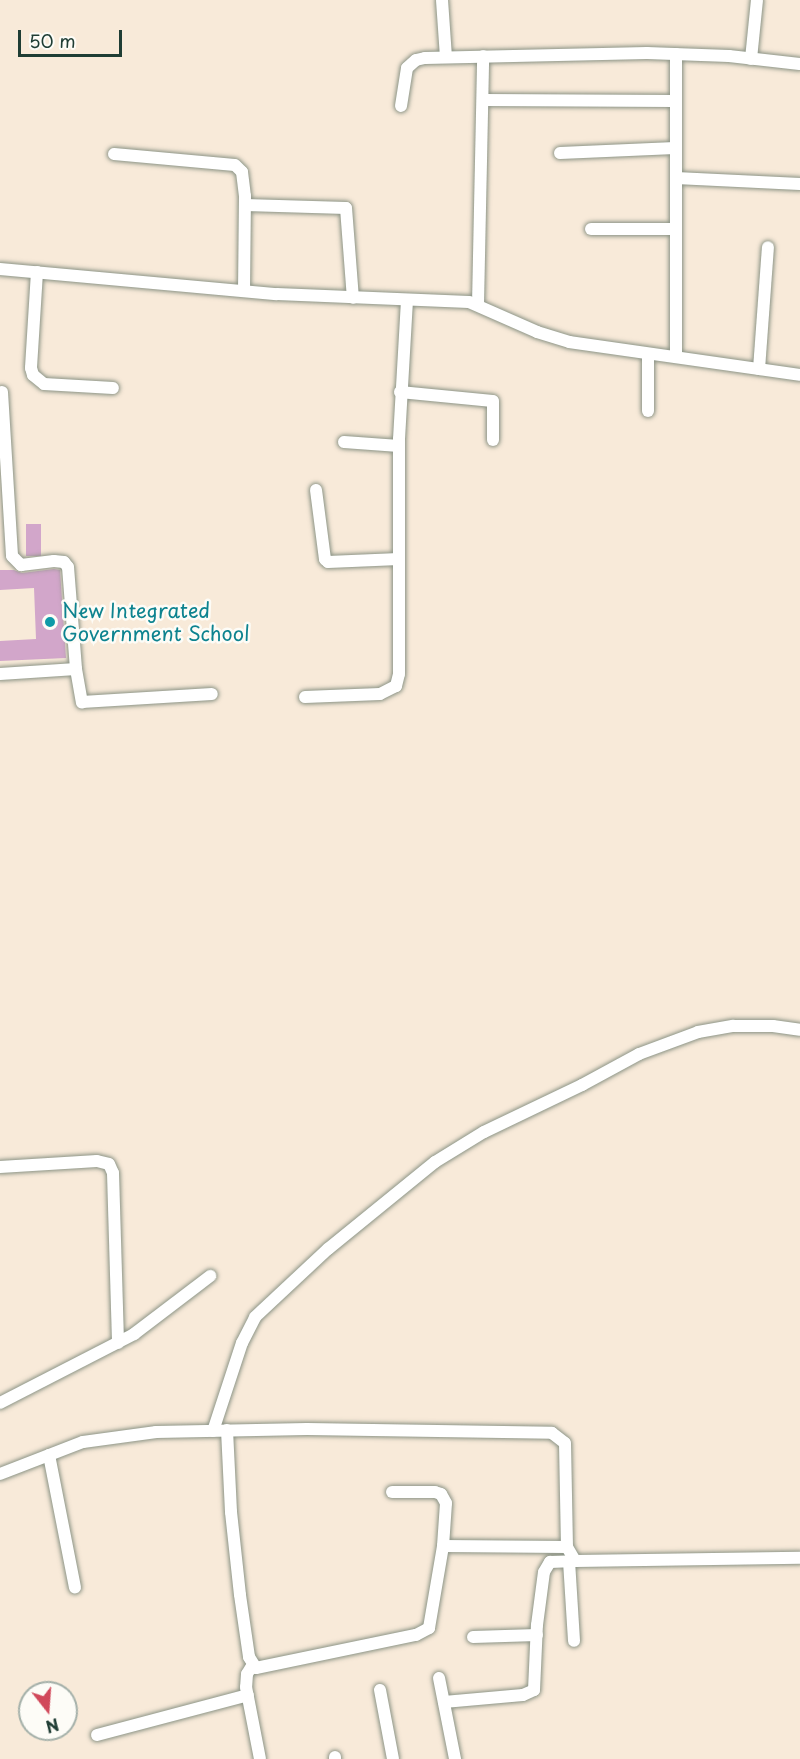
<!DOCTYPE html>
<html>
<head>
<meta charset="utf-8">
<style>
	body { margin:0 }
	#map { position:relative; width:800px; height:1759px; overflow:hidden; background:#f8ead9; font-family:"Playpen Sans",sans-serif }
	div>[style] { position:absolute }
	.building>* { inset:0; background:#d2a6ca; transform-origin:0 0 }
	.roads { filter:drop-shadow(0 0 2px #8c9486) drop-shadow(0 0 2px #8c9486) }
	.street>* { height:12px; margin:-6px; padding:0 6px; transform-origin:6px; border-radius:6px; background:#fff }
	.dots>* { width:16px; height:16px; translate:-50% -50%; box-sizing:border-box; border:3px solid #fdfcf7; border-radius:50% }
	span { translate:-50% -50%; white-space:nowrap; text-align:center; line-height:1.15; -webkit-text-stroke:5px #fdfcf7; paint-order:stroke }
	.culture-label { font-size:20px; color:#0d838f }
	.left { translate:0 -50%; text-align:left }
	.north { position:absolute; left:18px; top:1681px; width:60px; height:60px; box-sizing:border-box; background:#fdfcf7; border:2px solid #a4b0a9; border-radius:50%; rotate:163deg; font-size:16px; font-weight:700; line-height:24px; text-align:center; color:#1f3d34 }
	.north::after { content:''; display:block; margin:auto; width:21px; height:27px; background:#d1495b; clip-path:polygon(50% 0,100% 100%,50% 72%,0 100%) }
	.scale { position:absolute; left:18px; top:30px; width:104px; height:27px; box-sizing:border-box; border:3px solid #1f3d34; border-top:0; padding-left:8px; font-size:18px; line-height:21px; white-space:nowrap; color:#1f3d34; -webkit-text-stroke:4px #fdfcf7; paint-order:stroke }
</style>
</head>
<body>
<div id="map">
	<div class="building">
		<i style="left:26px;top:524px;width:15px;height:32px"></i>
		<i style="clip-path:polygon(54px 569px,60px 570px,66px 658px,0 661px,0 641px,36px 639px,34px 588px,0 590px,0 570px,14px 570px,22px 573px)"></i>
	</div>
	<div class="roads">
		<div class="street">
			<i style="left:442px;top:0;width:57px;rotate:86deg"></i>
			<i style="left:676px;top:54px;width:303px;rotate:90deg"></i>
			<i style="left:751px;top:59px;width:59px;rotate:-84.2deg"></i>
			<i style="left:483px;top:100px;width:192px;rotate:0.3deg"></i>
			<i style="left:401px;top:106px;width:38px;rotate:-81deg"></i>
			<i style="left:407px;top:68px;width:12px;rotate:-42deg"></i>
			<i style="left:416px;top:60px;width:9px;rotate:-13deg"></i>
			<i style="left:425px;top:58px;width:222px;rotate:-1.3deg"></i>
			<i style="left:647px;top:53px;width:82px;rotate:2.1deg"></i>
			<i style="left:729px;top:56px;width:71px;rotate:6.4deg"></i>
			<i style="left:560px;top:153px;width:115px;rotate:-2.5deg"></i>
			<i style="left:114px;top:154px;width:121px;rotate:5.2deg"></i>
			<i style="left:235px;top:165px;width:10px;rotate:45deg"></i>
			<i style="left:242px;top:172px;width:24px;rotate:83deg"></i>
			<i style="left:245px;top:196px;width:95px;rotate:90.6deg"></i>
			<i style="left:676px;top:178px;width:124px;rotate:2.8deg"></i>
			<i style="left:245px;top:205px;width:101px;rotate:1.7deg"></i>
			<i style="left:346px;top:208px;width:90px;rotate:85.6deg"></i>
			<i style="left:591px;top:229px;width:85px"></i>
			<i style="left:0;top:269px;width:278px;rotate:5.2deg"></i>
			<i style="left:277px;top:294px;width:192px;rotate:2.4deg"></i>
			<i style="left:469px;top:302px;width:74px;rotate:23.8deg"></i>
			<i style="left:537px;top:332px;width:34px;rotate:17deg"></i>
			<i style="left:569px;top:342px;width:233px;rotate:8.1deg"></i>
			<i style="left:37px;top:272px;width:96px;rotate:93.6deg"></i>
			<i style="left:31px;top:368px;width:7px;rotate:74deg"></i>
			<i style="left:33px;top:375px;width:14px;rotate:39deg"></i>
			<i style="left:44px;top:384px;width:69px;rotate:3.3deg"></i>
			<i style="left:478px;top:304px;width:248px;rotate:-88.8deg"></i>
			<i style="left:759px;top:369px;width:122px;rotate:-85.8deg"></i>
			<i style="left:2px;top:392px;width:164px;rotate:86.5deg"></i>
			<i style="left:12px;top:556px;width:13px;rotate:45deg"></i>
			<i style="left:21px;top:565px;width:33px;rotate:-7deg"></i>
			<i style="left:54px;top:561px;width:10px;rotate:6deg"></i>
			<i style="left:64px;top:562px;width:6px;rotate:51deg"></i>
			<i style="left:68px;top:567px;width:102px;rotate:85.5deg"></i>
			<i style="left:76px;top:669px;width:34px;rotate:80deg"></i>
			<i style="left:82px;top:702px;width:130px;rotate:-3.5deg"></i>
			<i style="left:400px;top:392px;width:93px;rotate:5.5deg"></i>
			<i style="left:493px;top:401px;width:39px;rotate:90deg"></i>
			<i style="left:648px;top:411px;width:57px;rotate:-90deg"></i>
			<i style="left:344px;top:442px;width:55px;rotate:4.2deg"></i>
			<i style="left:316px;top:490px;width:70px;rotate:82.6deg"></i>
			<i style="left:325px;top:559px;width:4px;rotate:45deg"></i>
			<i style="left:328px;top:562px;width:71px;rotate:-2.4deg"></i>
			<i style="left:0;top:674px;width:76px;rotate:-3.8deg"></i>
			<i style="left:305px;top:697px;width:75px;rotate:-2.3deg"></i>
			<i style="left:380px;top:694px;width:18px;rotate:-27deg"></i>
			<i style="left:396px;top:686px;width:12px;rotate:-76deg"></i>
			<i style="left:399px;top:674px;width:235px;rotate:-90deg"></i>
			<i style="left:399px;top:439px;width:139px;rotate:-86.7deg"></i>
			<i style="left:0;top:1167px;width:97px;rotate:-3.5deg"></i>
			<i style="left:97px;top:1161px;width:12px;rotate:14deg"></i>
			<i style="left:109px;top:1164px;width:10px;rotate:66deg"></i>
			<i style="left:113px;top:1173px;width:170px;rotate:88.3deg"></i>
			<i style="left:0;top:1403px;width:151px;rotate:-27.2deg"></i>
			<i style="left:134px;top:1334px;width:96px;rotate:-37.3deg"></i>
			<i style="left:227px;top:1430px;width:82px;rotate:87.2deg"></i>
			<i style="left:231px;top:1512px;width:83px;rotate:83.8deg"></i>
			<i style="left:240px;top:1595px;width:63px;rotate:81.7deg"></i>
			<i style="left:249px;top:1657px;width:13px;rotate:58deg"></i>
			<i style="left:256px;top:1668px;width:163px;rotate:-11.7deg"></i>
			<i style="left:416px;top:1635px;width:15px;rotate:-28deg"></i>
			<i style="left:429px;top:1628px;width:83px;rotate:-80.3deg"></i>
			<i style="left:443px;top:1546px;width:43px;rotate:-86deg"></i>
			<i style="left:446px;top:1503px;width:10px;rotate:-119deg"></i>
			<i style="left:441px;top:1494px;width:6px;rotate:-162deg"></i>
			<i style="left:435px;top:1492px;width:43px;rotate:180deg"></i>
			<i style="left:213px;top:1431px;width:93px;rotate:-71.8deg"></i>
			<i style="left:242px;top:1343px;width:29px;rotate:-63deg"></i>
			<i style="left:255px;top:1317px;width:100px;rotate:-43deg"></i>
			<i style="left:328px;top:1249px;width:138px;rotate:-39.1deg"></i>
			<i style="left:435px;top:1162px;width:57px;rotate:-31.5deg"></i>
			<i style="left:484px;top:1132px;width:109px;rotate:-25.6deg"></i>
			<i style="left:582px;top:1085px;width:65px;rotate:-28.5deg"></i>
			<i style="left:639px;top:1054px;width:63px;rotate:-20.4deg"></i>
			<i style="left:698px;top:1032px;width:36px;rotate:-10deg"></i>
			<i style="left:733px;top:1026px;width:40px"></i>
			<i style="left:773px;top:1026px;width:27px;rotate:8deg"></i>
			<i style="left:49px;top:1455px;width:135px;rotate:78.9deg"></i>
			<i style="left:0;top:1474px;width:89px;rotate:-21.1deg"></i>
			<i style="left:83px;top:1442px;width:74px;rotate:-7.8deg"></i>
			<i style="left:156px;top:1432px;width:151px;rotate:-1.1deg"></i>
			<i style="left:307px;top:1429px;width:245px;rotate:0.9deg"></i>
			<i style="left:552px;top:1433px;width:16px;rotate:38deg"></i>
			<i style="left:565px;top:1443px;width:104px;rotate:88.9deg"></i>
			<i style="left:567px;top:1547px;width:16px;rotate:60deg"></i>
			<i style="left:575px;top:1561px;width:225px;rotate:-0.8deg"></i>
			<i style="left:443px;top:1546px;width:124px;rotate:0.5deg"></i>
			<i style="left:569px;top:1561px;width:80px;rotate:86.4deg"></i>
			<i style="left:473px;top:1637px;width:64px;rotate:-1.8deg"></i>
			<i style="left:252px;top:1666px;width:9px;rotate:122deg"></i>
			<i style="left:247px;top:1674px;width:13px;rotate:94deg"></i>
			<i style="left:246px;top:1687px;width:73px;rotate:79deg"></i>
			<i style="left:439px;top:1678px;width:83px;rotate:78.8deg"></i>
			<i style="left:380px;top:1690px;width:70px;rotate:79.3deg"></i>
			<i style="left:444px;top:1702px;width:79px;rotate:-5.1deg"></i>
			<i style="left:523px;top:1695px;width:12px;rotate:-24deg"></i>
			<i style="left:534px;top:1690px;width:65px;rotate:-87.4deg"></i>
			<i style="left:537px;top:1625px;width:53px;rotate:-82.5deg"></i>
			<i style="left:544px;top:1572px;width:12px;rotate:-59deg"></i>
			<i style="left:550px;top:1562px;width:25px;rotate:-2deg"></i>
			<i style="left:97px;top:1735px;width:156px;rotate:-14.8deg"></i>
			<i style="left:335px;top:1757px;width:2px;rotate:90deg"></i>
		</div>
	</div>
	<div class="dots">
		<i style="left:50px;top:622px;background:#0f9aa8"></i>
	</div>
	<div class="culture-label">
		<span class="left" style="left:62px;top:622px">New Integrated<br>Government School</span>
	</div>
	<div class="north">N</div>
	<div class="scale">50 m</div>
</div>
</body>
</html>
